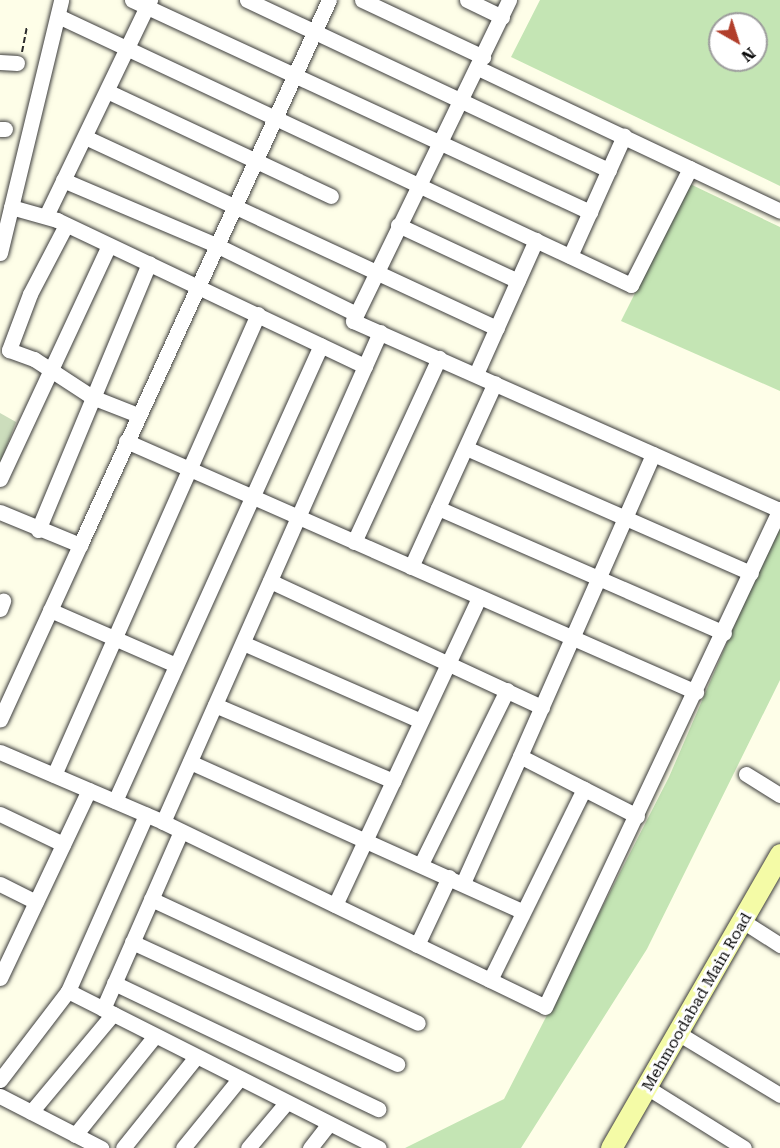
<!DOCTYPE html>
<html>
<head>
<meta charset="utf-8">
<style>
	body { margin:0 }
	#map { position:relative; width:780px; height:1148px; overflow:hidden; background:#fefee8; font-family:"Roboto Serif",serif }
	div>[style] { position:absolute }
	.green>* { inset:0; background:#c4e5b4 }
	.cemetery>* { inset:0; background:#ccddbc }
	.path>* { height:2px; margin-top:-1px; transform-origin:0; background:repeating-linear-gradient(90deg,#2c2c2c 0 6px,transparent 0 9px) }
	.roads { filter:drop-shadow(0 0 2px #3d3d3d) drop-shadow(0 0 2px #3d3d3d) }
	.minor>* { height:15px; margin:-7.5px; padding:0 7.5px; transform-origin:7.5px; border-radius:7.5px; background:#fff }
	.secondary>* { height:21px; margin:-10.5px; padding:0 10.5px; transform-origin:10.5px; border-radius:10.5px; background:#f4fba6 }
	span { translate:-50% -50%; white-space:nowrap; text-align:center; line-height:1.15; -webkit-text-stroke:6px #fff; paint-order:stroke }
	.street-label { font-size:16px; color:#0a0a0a }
	.north { position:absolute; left:708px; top:12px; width:60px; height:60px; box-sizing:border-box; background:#fff; border:2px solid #9d9d9d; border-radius:50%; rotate:141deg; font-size:16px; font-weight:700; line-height:24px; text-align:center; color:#0a0a0a }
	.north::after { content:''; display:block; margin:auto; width:21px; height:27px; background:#b13e2b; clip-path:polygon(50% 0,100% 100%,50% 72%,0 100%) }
</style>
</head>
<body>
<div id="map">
	<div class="green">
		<i style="clip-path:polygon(evenodd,540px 0,780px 0,780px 186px,511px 57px,540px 0,720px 24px,756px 24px,756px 60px,720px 60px,720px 24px)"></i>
		<i style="clip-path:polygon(690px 184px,780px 227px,780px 391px,621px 321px)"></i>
		<i style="clip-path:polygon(780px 520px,780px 680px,647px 949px,521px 1148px,405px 1148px,504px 1099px,669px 777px)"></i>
	</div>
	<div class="cemetery">
		<i style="clip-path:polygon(0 413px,16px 422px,0 464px)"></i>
	</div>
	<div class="path">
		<i style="left:22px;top:52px;width:26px;rotate:-79deg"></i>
	</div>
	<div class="roads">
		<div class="minor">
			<i style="left:132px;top:0;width:505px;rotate:24.84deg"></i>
			<i style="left:247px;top:0;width:400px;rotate:25.2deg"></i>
			<i style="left:362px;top:0;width:134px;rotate:25.2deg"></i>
			<i style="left:467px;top:0;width:39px;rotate:26deg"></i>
			<i style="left:509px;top:0;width:357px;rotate:115.9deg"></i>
			<i style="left:353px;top:321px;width:467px;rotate:23.9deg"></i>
			<i style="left:58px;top:16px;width:633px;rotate:25.15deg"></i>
			<i style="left:631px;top:285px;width:131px;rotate:-63.2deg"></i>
			<i style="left:0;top:62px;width:17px;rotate:3deg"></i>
			<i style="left:478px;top:68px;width:334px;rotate:25.3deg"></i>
			<i style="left:109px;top:92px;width:245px;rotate:25.1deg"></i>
			<i style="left:0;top:129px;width:5px"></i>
			<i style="left:85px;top:137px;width:454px;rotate:24.9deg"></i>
			<i style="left:63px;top:180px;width:164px;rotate:23deg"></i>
			<i style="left:214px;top:244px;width:158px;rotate:26.2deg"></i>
			<i style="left:11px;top:207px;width:48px;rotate:15.8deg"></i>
			<i style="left:57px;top:220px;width:341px;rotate:25.4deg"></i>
			<i style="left:46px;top:216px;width:240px;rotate:-64.3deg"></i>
			<i style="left:66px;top:225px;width:78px;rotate:117.6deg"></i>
			<i style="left:30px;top:294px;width:60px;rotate:110.6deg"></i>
			<i style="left:9px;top:350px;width:27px;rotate:20deg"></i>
			<i style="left:34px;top:359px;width:69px;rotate:33.2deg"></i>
			<i style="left:92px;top:397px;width:49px;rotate:21.4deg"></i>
			<i style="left:398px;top:225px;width:132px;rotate:25deg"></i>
			<i style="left:0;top:253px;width:260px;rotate:-76.4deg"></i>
			<i style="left:570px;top:256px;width:132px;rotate:-65.8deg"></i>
			<i style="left:476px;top:374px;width:147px;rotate:-65.9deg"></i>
			<i style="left:126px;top:441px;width:623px;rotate:23.77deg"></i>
			<i style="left:466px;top:448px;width:311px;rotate:23.7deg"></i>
			<i style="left:0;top:479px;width:258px;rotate:-65deg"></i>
			<i style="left:438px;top:508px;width:312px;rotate:23.6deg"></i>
			<i style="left:0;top:512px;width:87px;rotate:22.4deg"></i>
			<i style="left:80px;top:545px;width:192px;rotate:114.6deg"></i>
			<i style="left:38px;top:530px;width:289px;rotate:-67.4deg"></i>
			<i style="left:354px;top:542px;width:203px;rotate:-65.2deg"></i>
			<i style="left:80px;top:545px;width:599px;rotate:-65.45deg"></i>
			<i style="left:411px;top:567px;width:202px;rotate:-65.5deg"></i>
			<i style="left:270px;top:581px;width:300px;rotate:24.9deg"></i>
			<i style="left:0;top:609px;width:9px;rotate:-69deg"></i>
			<i style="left:50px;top:610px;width:137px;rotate:23.6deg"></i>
			<i style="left:243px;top:643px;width:194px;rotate:23.7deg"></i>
			<i style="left:215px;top:705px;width:194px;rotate:23.1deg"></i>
			<i style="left:0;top:752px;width:177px;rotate:23.2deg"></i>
			<i style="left:163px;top:822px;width:424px;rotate:25.8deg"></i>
			<i style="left:545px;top:1007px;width:551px;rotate:-64.74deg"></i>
			<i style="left:190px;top:762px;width:365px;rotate:24.2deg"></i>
			<i style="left:746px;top:774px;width:40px;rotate:32deg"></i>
			<i style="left:54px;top:775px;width:504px;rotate:-66.13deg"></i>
			<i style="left:115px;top:801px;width:500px;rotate:-65.69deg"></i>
			<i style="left:0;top:814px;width:70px;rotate:25.5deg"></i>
			<i style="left:637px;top:816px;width:131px;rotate:-152.9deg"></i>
			<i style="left:520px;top:756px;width:330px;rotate:-66.2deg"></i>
			<i style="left:163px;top:822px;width:536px;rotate:-66.11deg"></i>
			<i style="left:421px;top:864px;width:194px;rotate:-63.7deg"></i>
			<i style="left:463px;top:883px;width:139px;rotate:-65.8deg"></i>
			<i style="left:0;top:884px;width:40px;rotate:26.6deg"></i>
			<i style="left:151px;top:899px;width:294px;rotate:24.9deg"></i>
			<i style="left:335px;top:905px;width:340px;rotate:-64.9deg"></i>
			<i style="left:744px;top:922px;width:43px;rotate:32.6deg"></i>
			<i style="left:132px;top:942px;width:292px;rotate:24.7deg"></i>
			<i style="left:417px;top:945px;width:75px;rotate:-64.8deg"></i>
			<i style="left:0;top:978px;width:208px;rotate:-64.7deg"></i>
			<i style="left:490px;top:980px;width:213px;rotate:-63.8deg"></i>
			<i style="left:114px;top:983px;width:293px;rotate:25.5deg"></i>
			<i style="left:68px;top:991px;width:348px;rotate:26.8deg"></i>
			<i style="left:103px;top:1009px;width:194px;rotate:-66.3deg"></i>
			<i style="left:681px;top:1035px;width:116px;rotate:31.2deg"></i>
			<i style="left:0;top:1080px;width:112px;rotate:-52.6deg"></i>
			<i style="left:68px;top:991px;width:193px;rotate:-66.1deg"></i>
			<i style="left:648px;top:1088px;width:113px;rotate:32deg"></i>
			<i style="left:0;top:1096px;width:114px;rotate:27.2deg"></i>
			<i style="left:31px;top:1112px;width:128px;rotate:-50.1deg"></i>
			<i style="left:75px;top:1135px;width:127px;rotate:-51.1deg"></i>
			<i style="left:123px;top:1148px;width:117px;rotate:-51.3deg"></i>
			<i style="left:183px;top:1148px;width:89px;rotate:-50.9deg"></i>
			<i style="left:248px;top:1148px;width:59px;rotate:-49.8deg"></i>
			<i style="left:310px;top:1148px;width:29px;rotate:-52deg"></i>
		</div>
		<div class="secondary">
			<i style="left:611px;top:1148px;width:339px;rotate:-60.1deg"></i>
		</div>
	</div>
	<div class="street-label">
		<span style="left:697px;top:1002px;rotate:-60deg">Mehmoodabad Main Road</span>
	</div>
	<div class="north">N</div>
</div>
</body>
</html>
